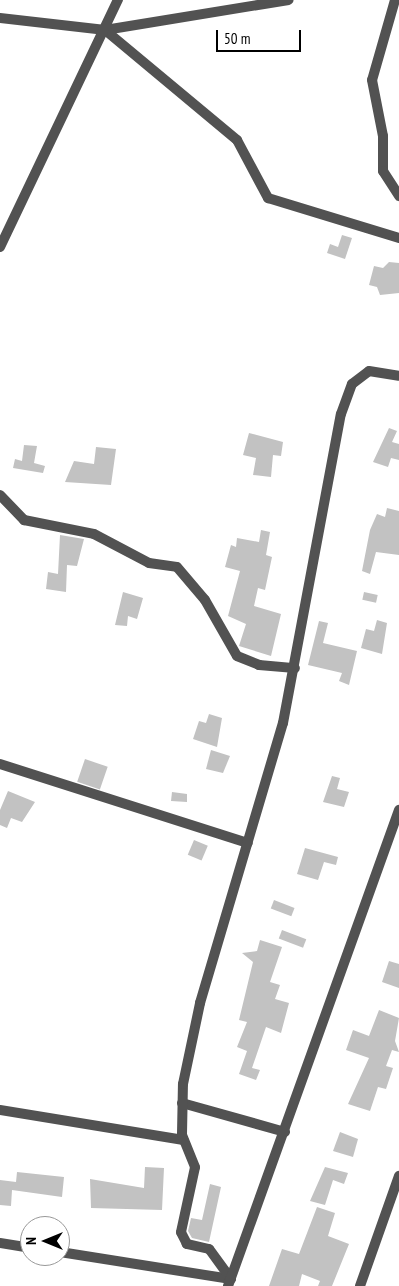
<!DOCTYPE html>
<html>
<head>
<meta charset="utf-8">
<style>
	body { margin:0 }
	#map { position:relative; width:399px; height:1286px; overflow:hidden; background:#fff; font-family:"PT Sans Narrow",sans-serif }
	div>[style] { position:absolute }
	.building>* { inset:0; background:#c2c2c2; transform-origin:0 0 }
	.minor>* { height:10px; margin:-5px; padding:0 5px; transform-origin:5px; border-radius:5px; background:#525252 }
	span { translate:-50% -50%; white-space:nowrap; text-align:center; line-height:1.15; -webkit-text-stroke:4.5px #fff; paint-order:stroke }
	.north { position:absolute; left:20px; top:1216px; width:50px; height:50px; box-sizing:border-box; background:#fff; border:1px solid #999; border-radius:50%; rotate:270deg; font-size:14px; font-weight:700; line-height:20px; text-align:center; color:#000 }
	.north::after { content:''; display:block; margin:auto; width:18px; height:22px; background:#000; clip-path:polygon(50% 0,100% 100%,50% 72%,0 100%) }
	.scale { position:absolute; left:216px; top:30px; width:85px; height:22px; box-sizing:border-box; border:2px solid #000; border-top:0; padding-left:6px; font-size:15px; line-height:18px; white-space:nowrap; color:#000; -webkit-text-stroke:4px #fff; paint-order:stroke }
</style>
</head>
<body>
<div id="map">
	<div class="building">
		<i style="clip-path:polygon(342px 235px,352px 238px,345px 259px,327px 253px,330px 244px,338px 247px)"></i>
		<i style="clip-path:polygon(389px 262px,399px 263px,399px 293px,380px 295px,377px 287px,369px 285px,374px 266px,383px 268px)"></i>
		<i style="clip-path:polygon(389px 428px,397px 431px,392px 442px,399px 444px,399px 460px,391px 458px,388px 467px,373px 462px)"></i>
		<i style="clip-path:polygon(249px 433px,283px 442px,281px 456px,273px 455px,271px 477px,253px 475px,256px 458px,243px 455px)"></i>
		<i style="clip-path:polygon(24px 445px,37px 446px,34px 463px,45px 466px,43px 473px,13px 468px,15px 459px,22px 461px)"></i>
		<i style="clip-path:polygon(96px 447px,116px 449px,111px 485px,65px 482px,74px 461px,94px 464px)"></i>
		<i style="clip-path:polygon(387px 508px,399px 511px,399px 555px,376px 552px,370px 574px,362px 571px,370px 530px,377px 514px,385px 517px)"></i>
		<i style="clip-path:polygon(261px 530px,270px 532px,266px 555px,272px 557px,265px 590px,258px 588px,254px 606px,281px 614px,271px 656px,239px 646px,246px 624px,228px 616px,240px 571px,225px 567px,231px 545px,236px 547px,237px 538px,259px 542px)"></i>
		<i style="clip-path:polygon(60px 535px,84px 539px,77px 566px,67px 565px,66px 592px,46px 589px,48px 572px,58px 574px)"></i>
		<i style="clip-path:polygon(123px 592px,143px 598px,137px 619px,128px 616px,127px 626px,115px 625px)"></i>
		<i style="left:364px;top:592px;width:14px;height:8px;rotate:12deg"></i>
		<i style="clip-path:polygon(377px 620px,387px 623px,382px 654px,361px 648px,366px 629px,374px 631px)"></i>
		<i style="clip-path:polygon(319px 621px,328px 623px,323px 643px,357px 651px,349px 685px,339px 681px,342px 673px,308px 665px)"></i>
		<i style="clip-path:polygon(209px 714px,222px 718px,217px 747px,193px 739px,199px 721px,206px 723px)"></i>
		<i style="clip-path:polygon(211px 750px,230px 756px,223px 773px,206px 769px)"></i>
		<i style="left:85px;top:759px;width:24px;height:24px;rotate:19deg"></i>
		<i style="clip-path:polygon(332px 776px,340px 778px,337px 789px,349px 792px,344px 807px,323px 802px)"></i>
		<i style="clip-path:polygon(8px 791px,35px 802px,22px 822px,11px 818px,7px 828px,0 825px,0 810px)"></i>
		<i style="clip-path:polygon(172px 792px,187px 794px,187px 802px,171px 801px)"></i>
		<i style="left:194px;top:840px;width:15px;height:16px;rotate:23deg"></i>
		<i style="clip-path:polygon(305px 848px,338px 857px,336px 865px,324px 862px,318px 880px,297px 874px)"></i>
		<i style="left:274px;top:900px;width:22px;height:9px;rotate:21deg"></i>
		<i style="left:282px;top:930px;width:26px;height:9px;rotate:21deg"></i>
		<i style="clip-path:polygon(260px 940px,282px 947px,270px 982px,280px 985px,275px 999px,289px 1003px,281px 1033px,266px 1027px,252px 1068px,260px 1070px,256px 1080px,239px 1074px,247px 1051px,237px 1047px,247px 1022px,239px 1020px,253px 962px,242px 953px,257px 951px)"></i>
		<i style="clip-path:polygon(389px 961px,399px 964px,399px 988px,382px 982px)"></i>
		<i style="clip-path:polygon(379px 1010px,399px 1018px,395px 1041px,399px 1052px,392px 1050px,386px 1066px,393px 1068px,386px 1089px,378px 1087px,370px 1111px,348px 1104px,369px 1058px,346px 1050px,353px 1030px,369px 1036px)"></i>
		<i style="clip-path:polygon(340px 1132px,358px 1139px,353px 1157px,333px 1151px)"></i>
		<i style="clip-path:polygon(145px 1167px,164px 1168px,162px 1210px,91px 1208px,90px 1179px,144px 1188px)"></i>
		<i style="clip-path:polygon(325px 1167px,348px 1173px,344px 1184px,333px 1180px,325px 1205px,310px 1201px)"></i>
		<i style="clip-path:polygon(17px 1172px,64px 1177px,62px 1197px,12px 1190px,11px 1206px,0 1205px,0 1180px,16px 1182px)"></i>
		<i style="clip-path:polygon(210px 1184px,221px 1187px,209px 1242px,192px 1238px,188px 1231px,191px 1218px,202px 1220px)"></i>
		<i style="clip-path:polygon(317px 1207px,335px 1213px,328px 1236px,349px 1244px,332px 1286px,318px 1286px,320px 1281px,302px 1274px,299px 1286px,269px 1286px,282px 1249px,299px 1254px)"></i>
	</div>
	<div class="minor">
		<i style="left:395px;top:0;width:83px;rotate:106deg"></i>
		<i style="left:372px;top:80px;width:57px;rotate:78.9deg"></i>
		<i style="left:383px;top:136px;width:35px;rotate:90deg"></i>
		<i style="left:383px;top:171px;width:30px;rotate:57deg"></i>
		<i style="left:0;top:18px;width:106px;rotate:6.5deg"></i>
		<i style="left:105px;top:30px;width:186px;rotate:-9.3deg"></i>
		<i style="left:105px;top:30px;width:172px;rotate:39.8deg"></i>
		<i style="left:237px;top:140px;width:66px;rotate:61.9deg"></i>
		<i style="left:268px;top:198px;width:137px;rotate:17deg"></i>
		<i style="left:0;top:247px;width:274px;rotate:-64.5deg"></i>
		<i style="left:0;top:495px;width:35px;rotate:46deg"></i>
		<i style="left:24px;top:520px;width:71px;rotate:11.3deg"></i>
		<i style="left:94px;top:534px;width:62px;rotate:27.8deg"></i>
		<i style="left:149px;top:563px;width:28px;rotate:8deg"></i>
		<i style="left:177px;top:567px;width:43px;rotate:49.7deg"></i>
		<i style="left:205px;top:600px;width:64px;rotate:60.3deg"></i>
		<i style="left:237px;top:656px;width:24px;rotate:22deg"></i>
		<i style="left:259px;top:665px;width:36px;rotate:5deg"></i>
		<i style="left:0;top:764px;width:260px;rotate:17.7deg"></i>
		<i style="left:182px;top:1103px;width:107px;rotate:15.7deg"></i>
		<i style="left:0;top:1110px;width:186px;rotate:9.3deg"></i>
		<i style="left:0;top:1243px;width:30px;rotate:9deg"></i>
		<i style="left:60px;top:1252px;width:173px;rotate:9deg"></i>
		<i style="left:231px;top:1279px;width:37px;rotate:-126deg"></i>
		<i style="left:209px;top:1249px;width:23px;rotate:-167deg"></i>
		<i style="left:187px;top:1244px;width:13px;rotate:-117deg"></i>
		<i style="left:181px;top:1232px;width:66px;rotate:-77.8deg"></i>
		<i style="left:195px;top:1167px;width:35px;rotate:-112deg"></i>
		<i style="left:182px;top:1134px;width:50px;rotate:-88.9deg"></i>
		<i style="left:183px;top:1084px;width:83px;rotate:-78.1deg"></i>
		<i style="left:200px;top:1003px;width:292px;rotate:-73.5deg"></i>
		<i style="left:283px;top:723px;width:314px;rotate:-79.4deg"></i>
		<i style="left:341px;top:414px;width:32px;rotate:-70deg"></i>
		<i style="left:352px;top:384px;width:21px;rotate:-37deg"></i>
		<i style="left:369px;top:371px;width:30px;rotate:9deg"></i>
		<i style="left:228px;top:1286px;width:506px;rotate:-70.24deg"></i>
		<i style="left:360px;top:1286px;width:117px;rotate:-70.5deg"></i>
	</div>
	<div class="north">N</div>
	<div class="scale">50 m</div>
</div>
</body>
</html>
